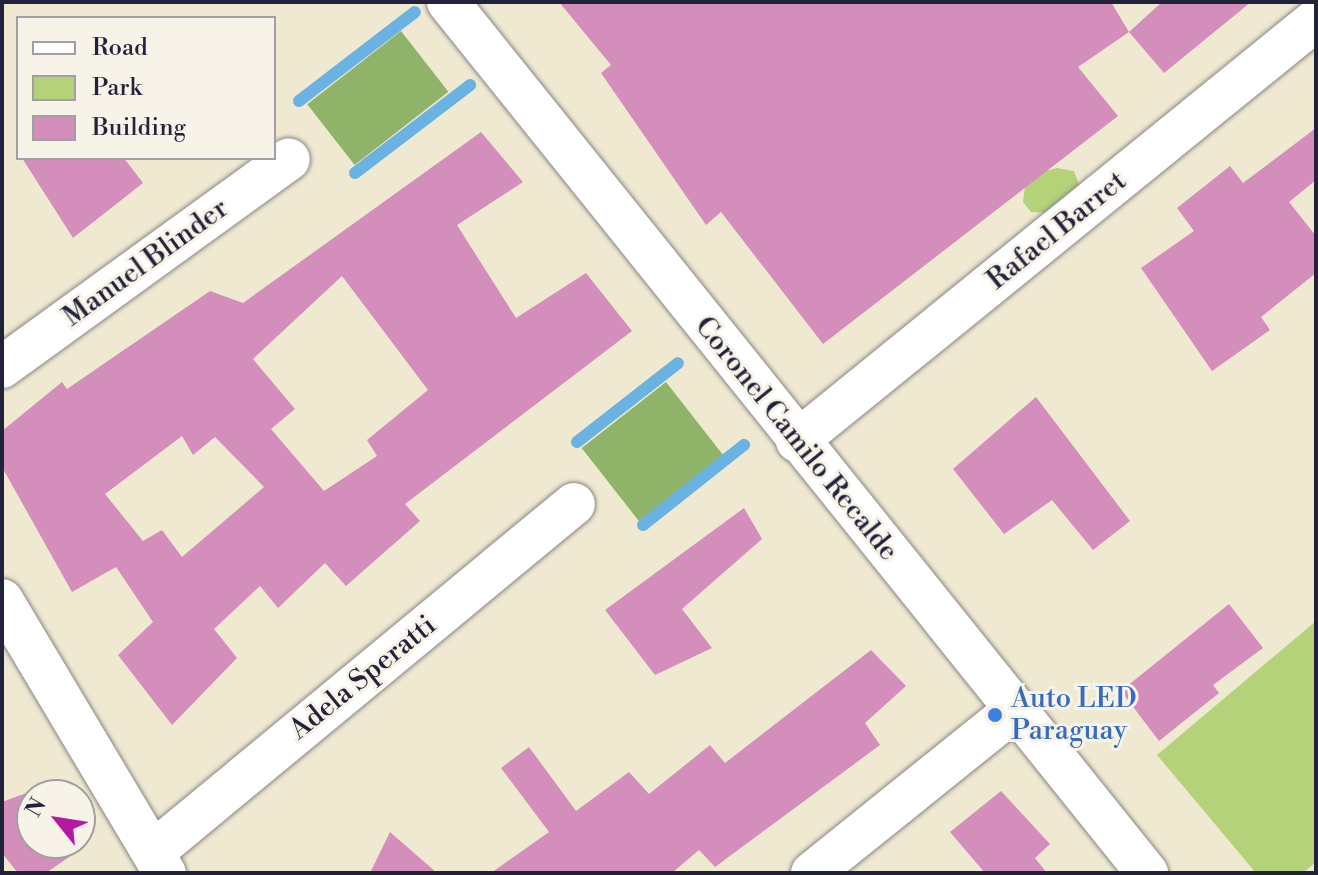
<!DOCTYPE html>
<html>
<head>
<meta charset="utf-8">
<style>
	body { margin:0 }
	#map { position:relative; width:1318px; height:875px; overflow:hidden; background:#f0e9d2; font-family:"Libre Bodoni",serif }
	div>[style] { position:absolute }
	.green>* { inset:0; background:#b4d279 }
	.forest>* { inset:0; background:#8fb469; transform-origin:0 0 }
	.stream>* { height:12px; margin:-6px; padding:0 6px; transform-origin:6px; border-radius:6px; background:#6ab2e1 }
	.building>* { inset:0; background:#d38ebb }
	.roads { filter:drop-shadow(0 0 2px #898686) drop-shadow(0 0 2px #898686) }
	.minor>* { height:42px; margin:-21px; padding:0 21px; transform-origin:21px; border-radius:21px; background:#fff }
	.dots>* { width:22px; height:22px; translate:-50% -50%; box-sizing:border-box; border:4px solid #f7f3e8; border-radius:50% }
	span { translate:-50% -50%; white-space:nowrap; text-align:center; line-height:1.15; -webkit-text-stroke:6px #f7f3e8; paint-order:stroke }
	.street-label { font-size:28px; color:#22223b }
	.shop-label { font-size:28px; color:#366cbe }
	.left { translate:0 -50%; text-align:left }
	.frame { position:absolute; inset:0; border:4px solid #22223b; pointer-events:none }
	.legend { position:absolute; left:16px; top:16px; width:260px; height:144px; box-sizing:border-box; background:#f7f3e8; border:2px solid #a29fa3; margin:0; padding:10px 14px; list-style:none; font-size:24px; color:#22223b }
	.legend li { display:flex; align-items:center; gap:16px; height:40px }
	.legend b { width:40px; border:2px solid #a29fa3 }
	.north { position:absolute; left:16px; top:779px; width:80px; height:80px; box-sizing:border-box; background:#f7f3e8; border:2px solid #a29fa3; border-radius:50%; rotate:300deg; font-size:22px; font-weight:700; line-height:32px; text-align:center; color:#22223b }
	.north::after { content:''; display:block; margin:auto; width:28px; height:36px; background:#b5179e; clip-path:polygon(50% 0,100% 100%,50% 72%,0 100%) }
</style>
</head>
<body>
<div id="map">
	<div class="green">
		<i style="clip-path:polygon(1057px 168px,1074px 171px,1079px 184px,1069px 202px,1052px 213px,1031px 212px,1023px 202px,1025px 186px,1041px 172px)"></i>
		<i style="clip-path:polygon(1316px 621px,1316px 862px,1303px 873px,1256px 873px,1157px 755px)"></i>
	</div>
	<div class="forest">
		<i style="left:401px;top:31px;width:77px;height:119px;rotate:52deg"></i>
		<i style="left:666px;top:382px;width:93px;height:107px;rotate:52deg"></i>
	</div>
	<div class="stream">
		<i style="left:299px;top:101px;width:146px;rotate:-37.5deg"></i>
		<i style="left:355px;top:173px;width:145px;rotate:-37.4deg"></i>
		<i style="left:577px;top:442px;width:128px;rotate:-38deg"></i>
		<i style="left:643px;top:525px;width:129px;rotate:-38.4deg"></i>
	</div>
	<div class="building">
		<i style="clip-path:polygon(559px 2px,1111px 2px,1129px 32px,1078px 67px,1118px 116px,823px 344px,721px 212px,706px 225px,601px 73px,611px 65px)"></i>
		<i style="clip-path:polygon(1162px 2px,1251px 2px,1164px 73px,1129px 32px)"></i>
		<i style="clip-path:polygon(1316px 128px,1316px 180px,1289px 202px,1316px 236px,1316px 273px,1261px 317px,1270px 330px,1212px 371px,1141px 268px,1194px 231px,1177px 208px,1230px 166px,1243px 183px)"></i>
		<i style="clip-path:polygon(evenodd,481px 132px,523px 182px,457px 225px,516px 318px,586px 273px,632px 331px,405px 504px,420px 521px,346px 586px,325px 563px,278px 608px,260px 586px,214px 629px,237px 658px,172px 725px,118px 655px,153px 622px,116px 567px,72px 592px,2px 467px,2px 431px,62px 382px,67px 389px,210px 291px,243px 303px,481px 132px,342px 276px,428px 390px,367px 440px,377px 456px,324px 491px,271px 429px,295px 409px,253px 359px,342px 276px,481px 132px,182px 436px,193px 455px,215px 437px,264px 487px,182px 557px,162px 530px,143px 541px,105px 494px,182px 436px)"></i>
		<i style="clip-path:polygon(22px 158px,124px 158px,143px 183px,73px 238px)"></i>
		<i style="clip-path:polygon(1036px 397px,1130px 521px,1093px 550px,1052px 500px,1004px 534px,953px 469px)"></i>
		<i style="clip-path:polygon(744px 508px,762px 539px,682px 609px,712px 648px,655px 675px,605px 610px)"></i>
		<i style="clip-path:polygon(1229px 604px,1263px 648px,1213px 685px,1219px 693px,1159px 741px,1121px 691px)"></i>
		<i style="clip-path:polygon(871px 650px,906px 686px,865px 723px,880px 745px,715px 867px,699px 850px,672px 873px,491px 873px,549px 832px,501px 768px,529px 747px,576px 811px,629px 772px,649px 794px,710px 745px,725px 763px)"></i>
		<i style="clip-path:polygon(40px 788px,45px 795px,32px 795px,32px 843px,79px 843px,82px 848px,46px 873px,18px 873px,2px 853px,2px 802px)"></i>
		<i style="clip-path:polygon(1001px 791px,1050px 844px,1035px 858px,1047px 873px,985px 873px,950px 832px)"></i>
		<i style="clip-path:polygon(390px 832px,437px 873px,370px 873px)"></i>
	</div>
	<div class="roads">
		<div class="minor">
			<i style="left:448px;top:2px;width:1117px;rotate:51.25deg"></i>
			<i style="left:2px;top:367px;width:354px;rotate:-35.9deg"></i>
			<i style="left:797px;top:441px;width:668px;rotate:-39.05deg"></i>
			<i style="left:2px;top:600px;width:318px;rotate:59.2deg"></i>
			<i style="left:153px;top:852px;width:546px;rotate:-39.58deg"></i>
			<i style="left:812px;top:873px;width:260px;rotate:-38.8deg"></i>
		</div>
	</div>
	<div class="dots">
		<i style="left:995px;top:715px;background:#3f7fe0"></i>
	</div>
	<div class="street-label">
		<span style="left:1057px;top:231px;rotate:-39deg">Rafael Barret</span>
		<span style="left:146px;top:263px;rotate:-36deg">Manuel Blinder</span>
		<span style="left:796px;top:439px;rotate:51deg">Coronel Camilo Recalde</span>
		<span style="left:363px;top:678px;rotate:-39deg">Adela Speratti</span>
	</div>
	<div class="shop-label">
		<span class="left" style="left:1011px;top:715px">Auto LED<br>Paraguay</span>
	</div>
	<div class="frame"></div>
	<ul class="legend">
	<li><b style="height:10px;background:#fff"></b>Road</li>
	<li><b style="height:22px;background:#b4d279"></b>Park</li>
	<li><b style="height:22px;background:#d38ebb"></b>Building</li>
	</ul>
	<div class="north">N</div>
</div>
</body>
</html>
